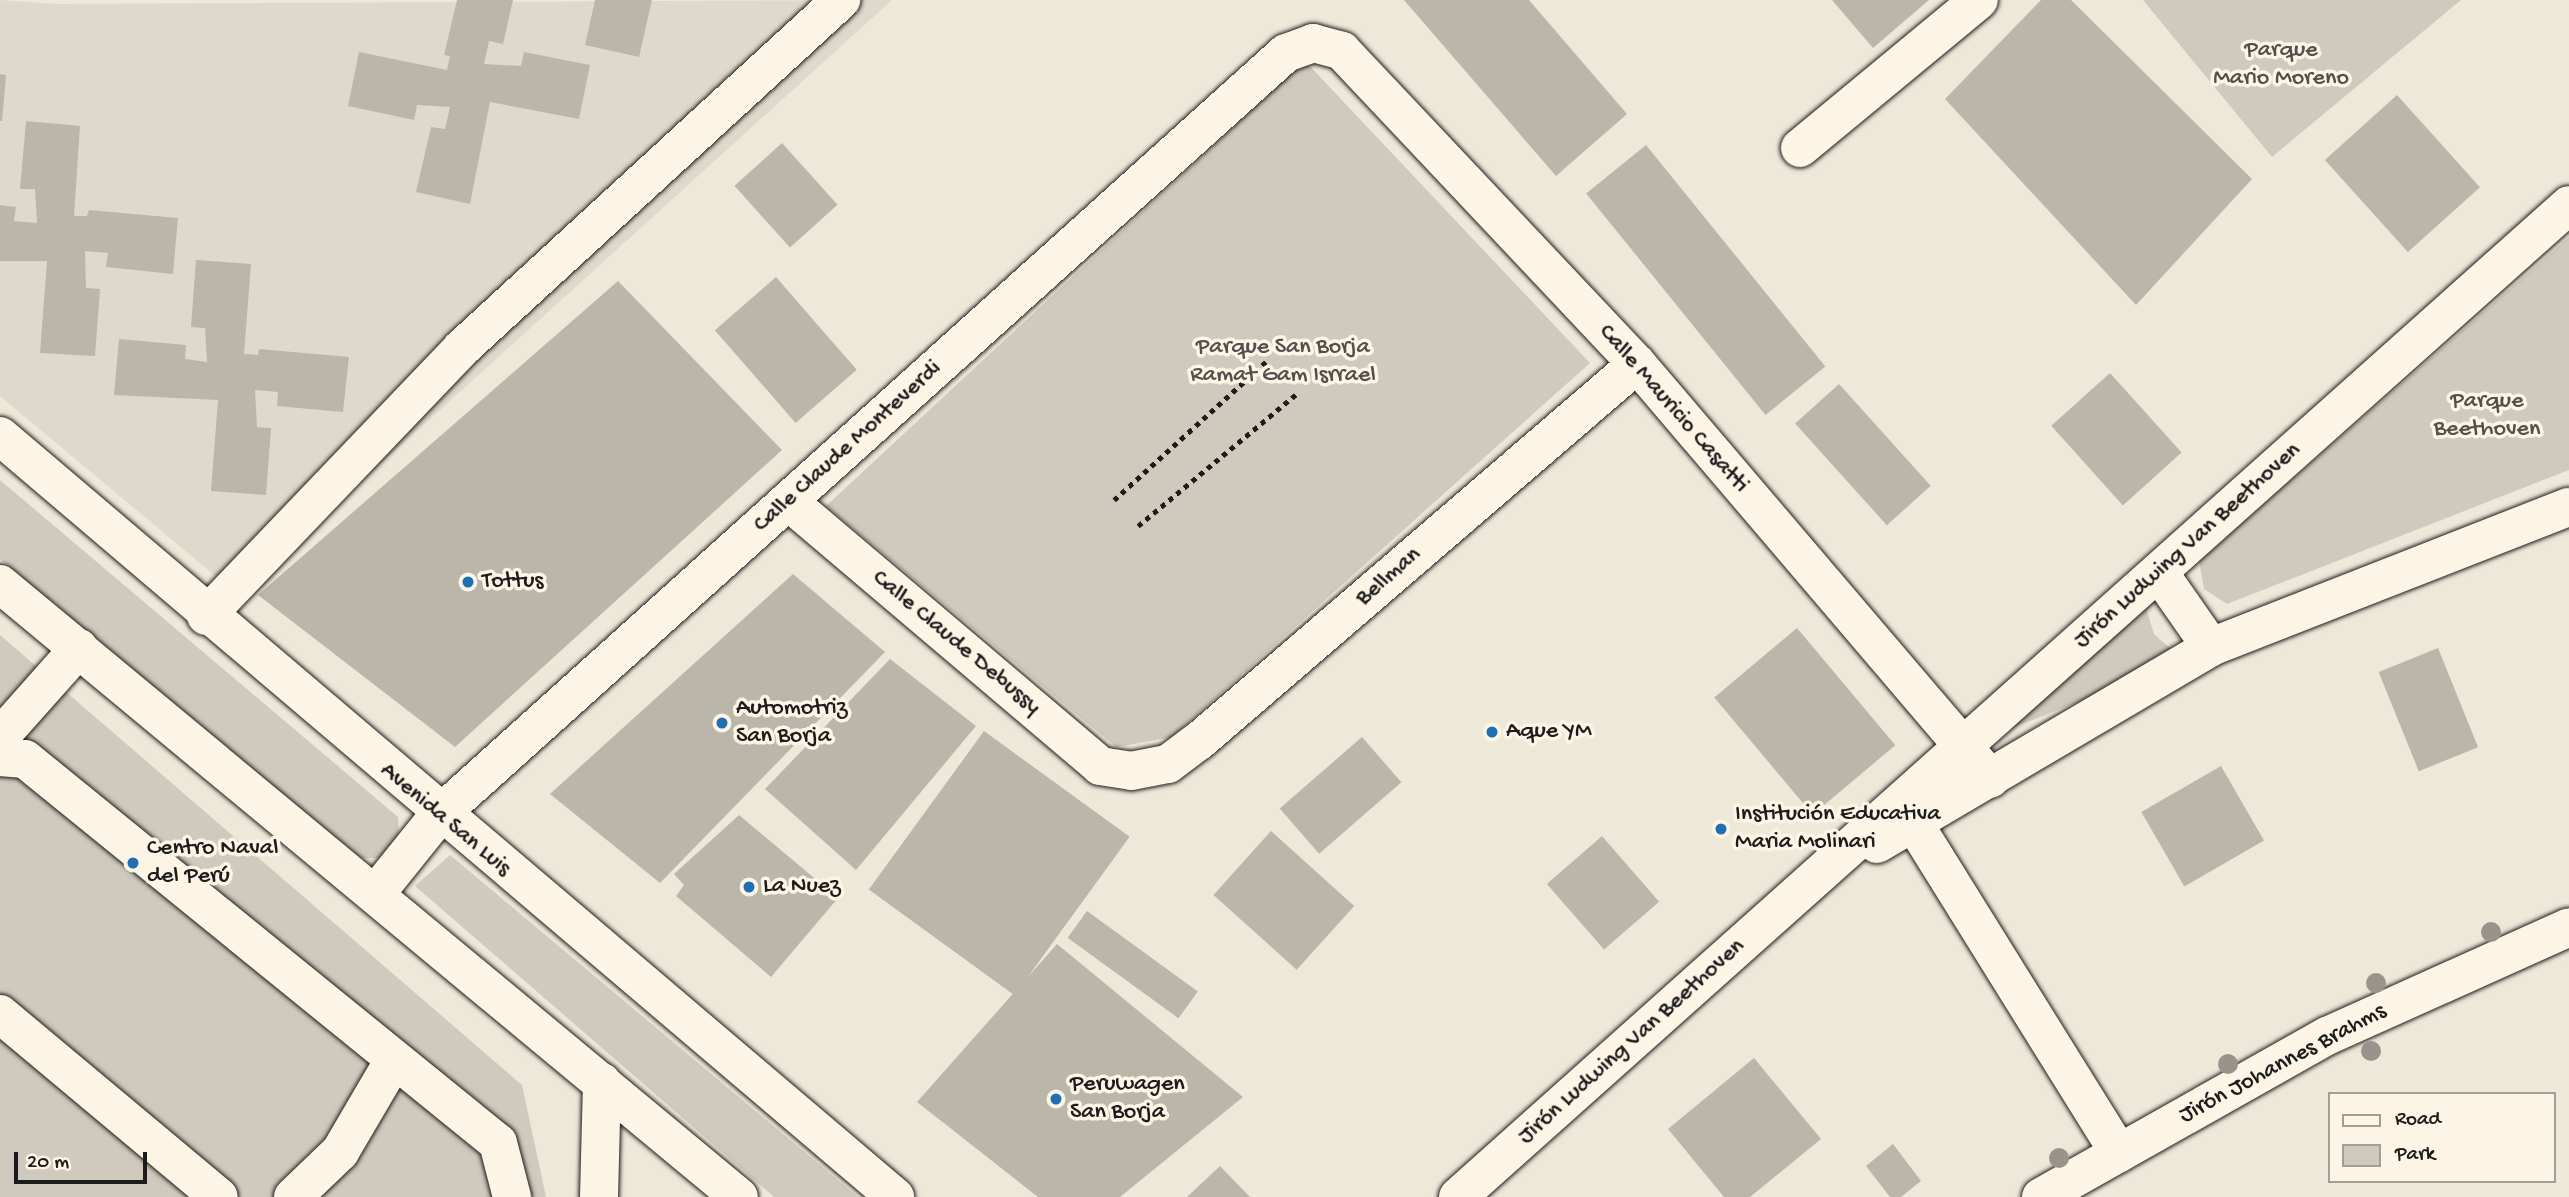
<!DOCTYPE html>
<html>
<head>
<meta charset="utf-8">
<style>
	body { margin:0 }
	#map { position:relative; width:2569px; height:1197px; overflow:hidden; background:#eee8d9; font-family:"Gochi Hand",sans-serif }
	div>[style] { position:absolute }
	.built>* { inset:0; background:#ded9cb }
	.green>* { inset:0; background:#cfcabd }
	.building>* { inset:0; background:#bab6aa; transform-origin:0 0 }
	.path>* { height:4.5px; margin-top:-2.25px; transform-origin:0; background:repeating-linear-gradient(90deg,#1c1c1c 0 5px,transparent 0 10px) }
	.roads { filter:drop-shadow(0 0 2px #1c1c1c) drop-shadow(0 0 2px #1c1c1c) }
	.minor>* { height:38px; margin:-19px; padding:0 19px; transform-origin:19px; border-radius:19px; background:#fcf5e5 }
	.major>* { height:38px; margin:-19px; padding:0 19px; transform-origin:19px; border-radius:19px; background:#fcf5e5 }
	.trees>* { width:20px; height:20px; margin:-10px; border-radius:50%; background:#98948b }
	.dots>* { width:19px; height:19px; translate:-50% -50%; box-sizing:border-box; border:4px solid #fcf5e5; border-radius:50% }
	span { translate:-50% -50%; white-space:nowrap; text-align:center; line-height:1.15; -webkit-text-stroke:7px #fcf5e5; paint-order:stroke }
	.park-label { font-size:24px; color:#52504c }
	.street-label { font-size:24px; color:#1c1c1c }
	.poi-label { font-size:24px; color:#1c1c1c }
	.left { translate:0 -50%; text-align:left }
	.legend { position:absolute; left:2328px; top:1092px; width:228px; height:91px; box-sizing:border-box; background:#fcf5e5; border:2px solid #a29e95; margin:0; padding:9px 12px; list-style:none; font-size:21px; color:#1c1c1c }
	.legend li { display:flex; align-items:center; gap:14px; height:35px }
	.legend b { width:35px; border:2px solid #a29e95 }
	.scale { position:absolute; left:14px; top:1152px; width:133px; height:32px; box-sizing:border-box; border:4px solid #1c1c1c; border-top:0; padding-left:9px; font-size:21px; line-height:24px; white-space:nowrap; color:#1c1c1c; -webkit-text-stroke:5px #fcf5e5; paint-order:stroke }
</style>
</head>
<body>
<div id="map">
	<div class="built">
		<i style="clip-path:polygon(0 0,57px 4px,892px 0,237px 594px,0 396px)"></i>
	</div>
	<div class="green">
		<i style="clip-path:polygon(2143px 0,2461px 0,2272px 157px)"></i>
		<i style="clip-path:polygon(1305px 61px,1590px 363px,1172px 737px,1116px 747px,826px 506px)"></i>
		<i style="clip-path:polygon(2569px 237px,2569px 470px,2227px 604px,2204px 589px,2199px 561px)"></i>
		<i style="clip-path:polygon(0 480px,398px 817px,399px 839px,385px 858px,361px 858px,0 559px)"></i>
		<i style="clip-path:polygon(2152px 598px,2147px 611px,2154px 634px,2183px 660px,2010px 729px)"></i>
		<i style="clip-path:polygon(0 635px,522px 1085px,546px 1197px,0 1197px)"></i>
		<i style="clip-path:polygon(450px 855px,858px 1197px,774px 1197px,415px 886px)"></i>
	</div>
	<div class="building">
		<i style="clip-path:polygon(457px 0,513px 0,503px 44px,489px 41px,484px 64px,521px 66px,524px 52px,590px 65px,579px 119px,490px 102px,470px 204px,416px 192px,431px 127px,445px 129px,450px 107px,417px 105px,414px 120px,348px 106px,359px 52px,447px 70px,450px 56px,444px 55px)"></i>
		<i style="clip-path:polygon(595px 0,652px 0,639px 57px,585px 45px)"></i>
		<i style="clip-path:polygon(1404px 0,1529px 0,1627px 114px,1556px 176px)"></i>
		<i style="clip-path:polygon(1832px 0,1929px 0,1873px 48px)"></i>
		<i style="clip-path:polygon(2041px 0,2071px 0,2252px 179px,2136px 305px,1945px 99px)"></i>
		<i style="clip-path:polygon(0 74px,6px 75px,2px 121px,0 121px)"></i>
		<i style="left:2397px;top:95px;width:124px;height:97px;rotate:48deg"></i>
		<i style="clip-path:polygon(26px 121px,80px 126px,74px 216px,87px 216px,89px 210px,178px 218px,173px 274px,106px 267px,108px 253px,85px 251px,86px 288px,100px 289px,95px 356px,40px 353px,47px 261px,0 261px,0 205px,16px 207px,14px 221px,37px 223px,35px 189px,20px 189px)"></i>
		<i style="left:782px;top:143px;width:83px;height:64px;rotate:48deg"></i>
		<i style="left:1646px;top:145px;width:285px;height:77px;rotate:51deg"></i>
		<i style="clip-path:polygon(196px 260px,251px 264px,244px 354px,258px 355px,259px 349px,349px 357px,343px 412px,277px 406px,278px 392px,255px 390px,257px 427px,271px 428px,266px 495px,211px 491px,218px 400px,114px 395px,119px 339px,186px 345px,185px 359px,207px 362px,205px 328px,191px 327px)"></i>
		<i style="left:776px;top:277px;width:123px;height:81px;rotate:49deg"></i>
		<i style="clip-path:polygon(618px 281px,782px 450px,455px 747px,258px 595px)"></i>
		<i style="left:2110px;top:373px;width:107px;height:79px;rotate:48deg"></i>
		<i style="left:1839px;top:384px;width:137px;height:59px;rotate:48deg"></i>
		<i style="clip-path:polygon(793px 574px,885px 652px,660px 883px,550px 794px)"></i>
		<i style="left:1797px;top:628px;width:153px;height:108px;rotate:50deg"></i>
		<i style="left:2438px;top:648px;width:107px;height:64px;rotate:68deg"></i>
		<i style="clip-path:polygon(890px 659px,976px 726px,856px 870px,765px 789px)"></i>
		<i style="left:984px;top:731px;width:180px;height:196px;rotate:36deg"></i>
		<i style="left:1362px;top:737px;width:60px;height:109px;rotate:49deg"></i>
		<i style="left:2221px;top:766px;width:86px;height:92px;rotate:60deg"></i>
		<i style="clip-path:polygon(739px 815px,838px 898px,771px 977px,676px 896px,684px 885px,674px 874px)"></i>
		<i style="left:1271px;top:831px;width:112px;height:86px;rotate:42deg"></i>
		<i style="left:1602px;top:836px;width:87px;height:73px;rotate:49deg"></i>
		<i style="left:1087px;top:911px;width:137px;height:33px;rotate:36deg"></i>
		<i style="clip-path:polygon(1057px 944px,1243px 1097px,1120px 1197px,1038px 1197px,917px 1102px)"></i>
		<i style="clip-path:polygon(1754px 1058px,1821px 1139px,1750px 1197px,1724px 1197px,1668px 1129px)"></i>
		<i style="clip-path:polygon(1893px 1144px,1921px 1181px,1901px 1197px,1890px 1197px,1866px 1166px)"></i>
		<i style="clip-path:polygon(1220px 1166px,1250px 1197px,1187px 1197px)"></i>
	</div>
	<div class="path">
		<i style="left:1114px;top:500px;width:210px;rotate:-42.3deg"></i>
		<i style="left:1138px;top:526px;width:209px;rotate:-39.8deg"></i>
	</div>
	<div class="roads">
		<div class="minor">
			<i style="left:1800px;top:148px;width:232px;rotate:-39.6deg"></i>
			<i style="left:788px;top:501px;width:409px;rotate:40.3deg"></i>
			<i style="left:1100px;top:766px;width:31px;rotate:9deg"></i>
			<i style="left:1131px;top:771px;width:38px;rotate:-11deg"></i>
			<i style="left:1168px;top:764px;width:39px;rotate:-37deg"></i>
			<i style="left:1199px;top:741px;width:578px;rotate:-40.72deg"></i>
			<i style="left:2160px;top:574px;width:89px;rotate:55.1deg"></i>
			<i style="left:206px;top:616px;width:371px;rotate:-46.3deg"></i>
			<i style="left:462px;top:348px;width:515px;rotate:-42.56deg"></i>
			<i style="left:0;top:737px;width:119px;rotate:-48.4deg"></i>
			<i style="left:0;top:757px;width:25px;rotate:5deg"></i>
			<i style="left:25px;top:759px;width:609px;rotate:39.07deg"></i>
			<i style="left:498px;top:1143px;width:56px;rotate:75.5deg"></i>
			<i style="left:1913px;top:822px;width:390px;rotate:58.1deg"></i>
			<i style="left:1877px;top:844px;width:388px;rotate:-30.5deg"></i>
			<i style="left:2211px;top:647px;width:384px;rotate:-21.4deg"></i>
			<i style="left:377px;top:892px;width:99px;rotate:-51.2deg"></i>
			<i style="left:439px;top:815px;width:1139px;rotate:-41.98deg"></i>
			<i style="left:1286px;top:53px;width:29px;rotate:-20deg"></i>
			<i style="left:1313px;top:43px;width:30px;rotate:15deg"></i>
			<i style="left:1342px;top:51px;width:430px;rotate:46.7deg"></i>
			<i style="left:1637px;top:364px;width:545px;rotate:49.54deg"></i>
			<i style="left:0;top:1014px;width:285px;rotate:39.9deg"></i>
			<i style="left:293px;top:1197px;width:65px;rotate:-43.8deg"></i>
			<i style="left:340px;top:1152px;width:107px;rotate:-59.6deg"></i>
			<i style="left:599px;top:1197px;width:115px;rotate:-88.5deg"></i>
			<i style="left:1458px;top:1197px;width:1489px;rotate:-41.76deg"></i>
			<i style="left:2041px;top:1197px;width:328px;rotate:-29.4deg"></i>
			<i style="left:2327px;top:1036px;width:265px;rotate:-24.2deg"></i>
		</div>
		<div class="major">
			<i style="left:0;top:436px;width:1175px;rotate:40.37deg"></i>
			<i style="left:0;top:584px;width:960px;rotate:39.68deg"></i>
		</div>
	</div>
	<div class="trees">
		<i style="left:2491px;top:932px"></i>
		<i style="left:2376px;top:983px"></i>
		<i style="left:2371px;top:1051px"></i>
		<i style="left:2228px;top:1064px"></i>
		<i style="left:2059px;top:1158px"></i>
	</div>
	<div class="dots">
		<i style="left:468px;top:582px;background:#1f6fb2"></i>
		<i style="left:722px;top:723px;background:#1f6fb2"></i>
		<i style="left:1492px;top:732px;background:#1f6fb2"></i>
		<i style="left:1721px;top:829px;background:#1f6fb2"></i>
		<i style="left:133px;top:863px;background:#1f6fb2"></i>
		<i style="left:749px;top:887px;background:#1f6fb2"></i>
		<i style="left:1056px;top:1099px;background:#1f6fb2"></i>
	</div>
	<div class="park-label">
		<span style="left:2281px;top:65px">Parque<br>Mario Moreno</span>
		<span style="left:1283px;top:362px">Parque San Borja<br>Ramat Gam Isrrael</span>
		<span style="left:2487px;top:416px">Parque<br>Beethoven</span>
	</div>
	<div class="street-label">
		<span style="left:1673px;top:409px;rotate:49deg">Calle Mauricio Casatti</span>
		<span style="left:848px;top:447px;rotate:-42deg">Calle Claude Monteverdi</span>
		<span style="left:2188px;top:546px;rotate:-42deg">Jirón Ludwing Van Beethoven</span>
		<span style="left:1389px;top:577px;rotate:-41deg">Bellman</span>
		<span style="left:956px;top:643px;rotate:40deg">Calle Claude Debussy</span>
		<span style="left:445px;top:820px;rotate:40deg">Avenida San Luis</span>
		<span style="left:1632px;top:1042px;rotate:-42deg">Jirón Ludwing Van Beethoven</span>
		<span style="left:2283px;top:1064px;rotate:-28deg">Jirón Johannes Brahms</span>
	</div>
	<div class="poi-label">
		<span class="left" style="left:482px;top:582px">Tottus</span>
		<span class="left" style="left:736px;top:723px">Automotriz<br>San Borja</span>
		<span class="left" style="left:1506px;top:732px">Aque YM</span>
		<span class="left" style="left:1735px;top:829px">Institución Educativa<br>Maria Molinari</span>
		<span class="left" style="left:147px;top:863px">Centro Naval<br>del Perú</span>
		<span class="left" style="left:763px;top:887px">La Nuez</span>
		<span class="left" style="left:1070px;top:1099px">Peruwagen<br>San Borja</span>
	</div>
	<ul class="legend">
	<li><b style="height:9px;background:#fcf5e5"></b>Road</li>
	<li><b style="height:19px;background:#cfcabd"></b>Park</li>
	</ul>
	<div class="scale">20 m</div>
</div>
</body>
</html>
